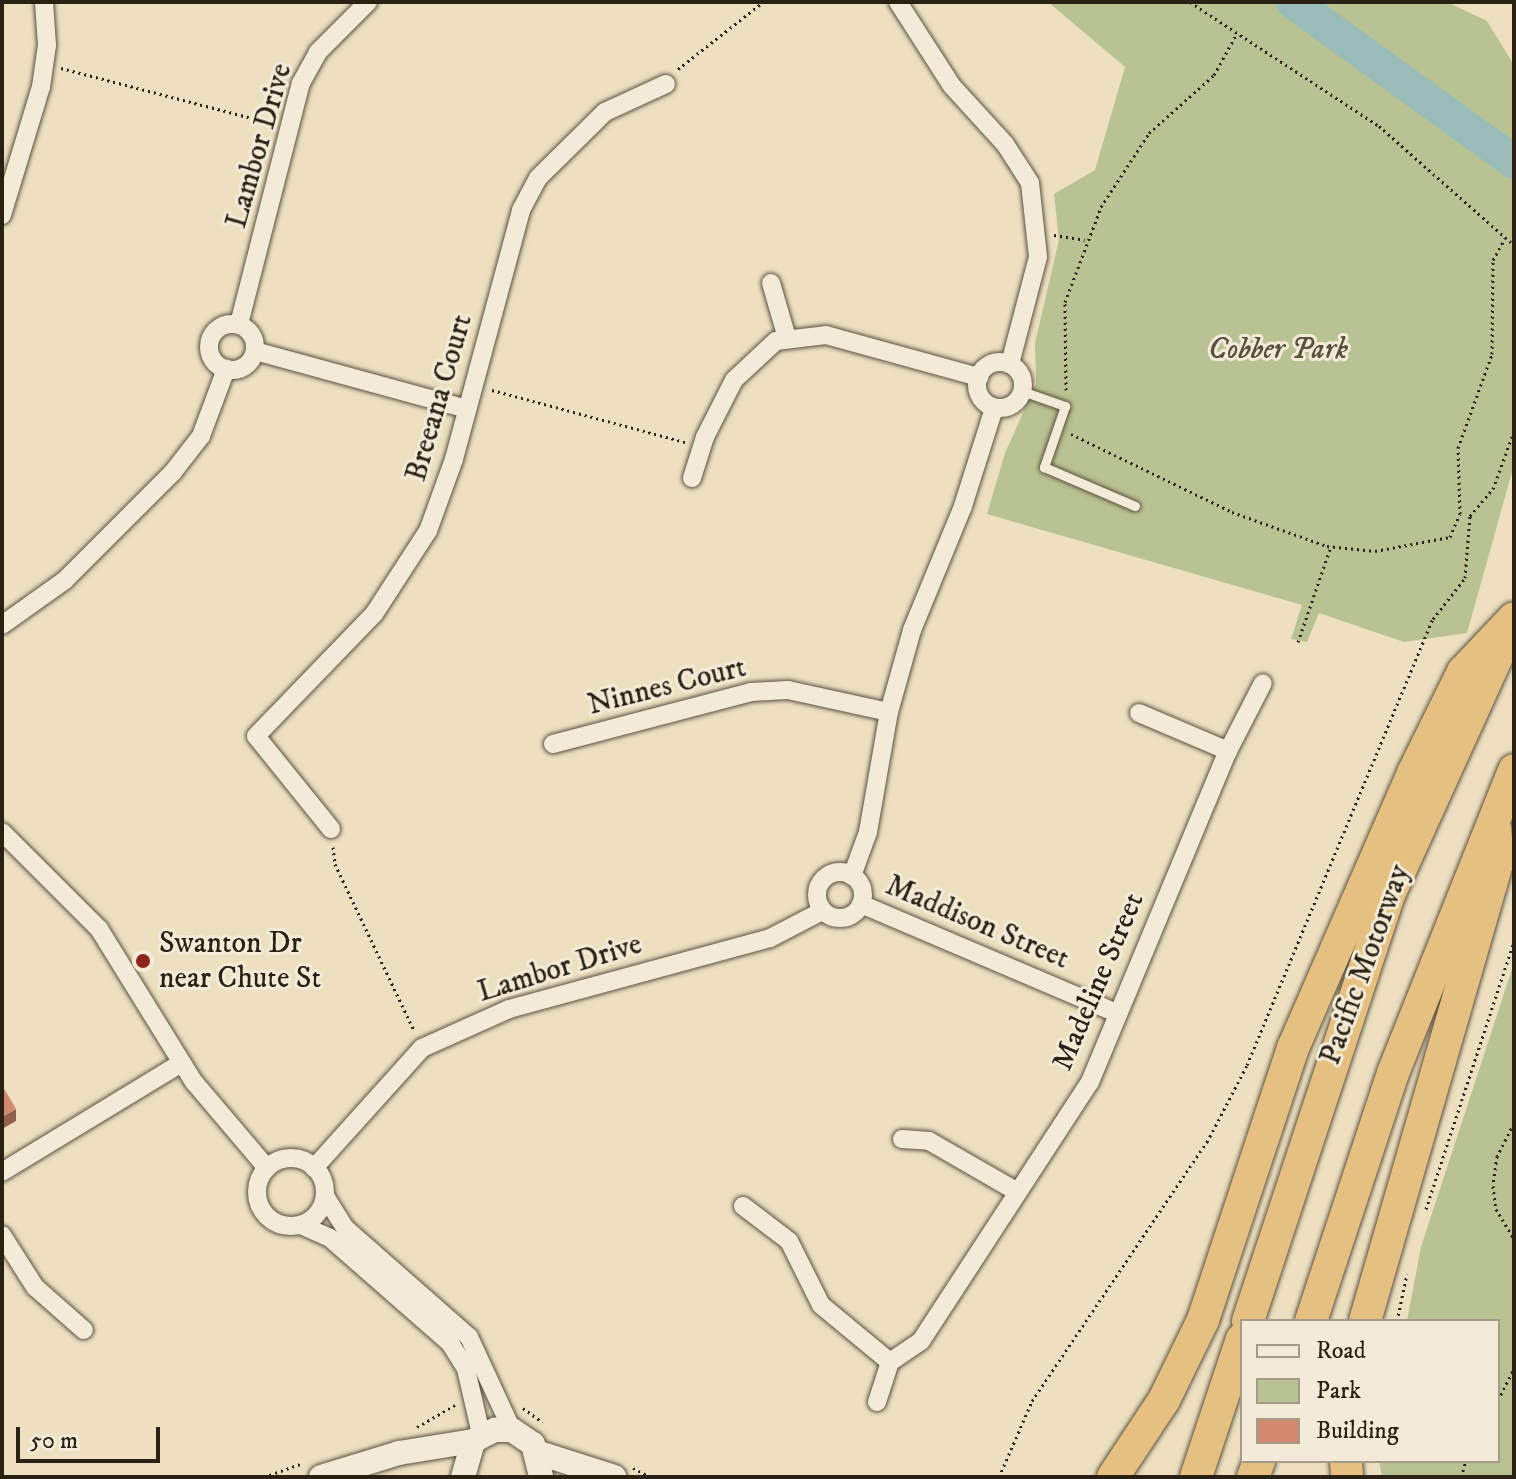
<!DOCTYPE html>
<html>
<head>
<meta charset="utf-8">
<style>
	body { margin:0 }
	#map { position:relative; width:1516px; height:1479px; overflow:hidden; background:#ede0c1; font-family:"IM FELL DW Pica",serif }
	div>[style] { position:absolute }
	.green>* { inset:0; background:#b9c292 }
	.river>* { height:34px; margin:-17px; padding:0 17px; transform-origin:17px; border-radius:17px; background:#9abcb9 }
	.path>* { height:3px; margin-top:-1.5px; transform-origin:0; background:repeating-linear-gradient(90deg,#2a2115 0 2px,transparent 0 6px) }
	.roads { filter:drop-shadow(0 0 2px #5b5140) drop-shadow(0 0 2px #5b5140) }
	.service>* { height:9px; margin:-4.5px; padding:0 4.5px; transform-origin:4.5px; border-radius:4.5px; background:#f3ebd7 }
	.minor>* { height:18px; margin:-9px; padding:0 9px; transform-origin:9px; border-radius:9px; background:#f3ebd7 }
	.minor>.ring { margin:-9px; padding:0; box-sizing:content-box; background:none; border:18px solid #f3ebd7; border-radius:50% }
	.secondary>* { height:24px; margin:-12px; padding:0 12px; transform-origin:12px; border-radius:12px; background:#f3ebd7 }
	.motorway>* { height:32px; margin:-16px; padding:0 16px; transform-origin:16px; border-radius:16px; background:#e6c080 }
	.shaded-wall>* { inset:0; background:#92604e }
	.building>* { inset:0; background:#d18970 }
	.dots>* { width:22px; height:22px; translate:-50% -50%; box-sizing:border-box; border:4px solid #f3ebd7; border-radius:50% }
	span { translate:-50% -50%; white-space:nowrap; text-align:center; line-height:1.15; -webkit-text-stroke:6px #f3ebd7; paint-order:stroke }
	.street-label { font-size:30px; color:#2a2115 }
	.park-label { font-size:30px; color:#55513a; font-style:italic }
	.poi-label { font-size:30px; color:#2a2115 }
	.left { translate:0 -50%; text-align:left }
	.frame { position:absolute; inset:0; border:4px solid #2a2115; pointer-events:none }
	.legend { position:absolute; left:1240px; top:1319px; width:260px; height:144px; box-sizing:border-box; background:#f3ebd7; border:2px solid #a39a89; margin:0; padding:10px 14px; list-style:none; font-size:24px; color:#2a2115 }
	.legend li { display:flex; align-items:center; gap:16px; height:40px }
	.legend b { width:40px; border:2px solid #a39a89 }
	.scale { position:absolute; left:16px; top:1427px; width:144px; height:36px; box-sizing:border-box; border:4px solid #2a2115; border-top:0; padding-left:10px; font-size:24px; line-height:28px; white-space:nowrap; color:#2a2115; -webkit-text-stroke:6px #f3ebd7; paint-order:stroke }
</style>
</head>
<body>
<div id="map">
	<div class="green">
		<i style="clip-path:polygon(1048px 2px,1447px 2px,1487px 21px,1514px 65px,1514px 465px,1467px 633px,1404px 642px,1319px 613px,1307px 642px,1291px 639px,1302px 605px,987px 514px,1005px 453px,1036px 384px,1035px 343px,1059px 240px,1054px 194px,1095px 170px,1125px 67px)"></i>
		<i style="clip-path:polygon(1514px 963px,1514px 1477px,1382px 1477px,1379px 1461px,1498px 1461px,1498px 1321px,1407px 1321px,1421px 1247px)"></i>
	</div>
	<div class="river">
		<i style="left:1293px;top:2px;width:273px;rotate:35.9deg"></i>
	</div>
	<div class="path">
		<i style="left:1190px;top:2px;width:226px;rotate:33.3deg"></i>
		<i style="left:1379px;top:126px;width:180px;rotate:41.4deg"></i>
		<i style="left:61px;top:68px;width:216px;rotate:14.7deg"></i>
		<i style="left:678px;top:69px;width:108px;rotate:-38.2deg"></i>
		<i style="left:1054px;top:235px;width:31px;rotate:9deg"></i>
		<i style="left:492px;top:390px;width:200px;rotate:15.1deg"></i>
		<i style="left:1066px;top:390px;width:88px;rotate:-90.7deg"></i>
		<i style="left:1065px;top:302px;width:102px;rotate:-69.2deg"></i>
		<i style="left:1101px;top:207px;width:88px;rotate:-57deg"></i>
		<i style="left:1149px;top:133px;width:87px;rotate:-41.7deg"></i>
		<i style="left:1214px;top:75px;width:46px;rotate:-61.2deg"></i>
		<i style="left:1071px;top:434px;width:179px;rotate:25.8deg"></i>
		<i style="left:1232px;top:512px;width:101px;rotate:19.7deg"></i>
		<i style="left:1327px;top:546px;width:48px;rotate:5.9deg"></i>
		<i style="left:1375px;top:551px;width:76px;rotate:-10.6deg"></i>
		<i style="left:1450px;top:537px;width:25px;rotate:-67deg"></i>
		<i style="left:1460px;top:514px;width:66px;rotate:-91.7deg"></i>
		<i style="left:1458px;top:448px;width:100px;rotate:-70.1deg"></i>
		<i style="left:1492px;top:354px;width:94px;rotate:-89.4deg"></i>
		<i style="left:1493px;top:260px;width:25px;rotate:-61deg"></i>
		<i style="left:1298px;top:642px;width:102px;rotate:-71deg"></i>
		<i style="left:333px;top:847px;width:17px;rotate:83deg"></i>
		<i style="left:335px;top:864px;width:184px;rotate:64.6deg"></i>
		<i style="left:1514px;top:1123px;width:37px;rotate:117deg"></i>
		<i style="left:1497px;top:1156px;width:30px;rotate:98deg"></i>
		<i style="left:1493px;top:1186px;width:23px;rotate:83deg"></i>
		<i style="left:1496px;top:1209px;width:35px;rotate:59deg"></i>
		<i style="left:1426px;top:1209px;width:282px;rotate:-71.8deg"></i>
		<i style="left:1397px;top:1321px;width:48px;rotate:-78deg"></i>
		<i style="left:1498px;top:1400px;width:36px;rotate:-63deg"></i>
		<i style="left:523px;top:1408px;width:24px;rotate:36deg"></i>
		<i style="left:417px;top:1427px;width:44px;rotate:-30.1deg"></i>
		<i style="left:633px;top:1468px;width:20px;rotate:27deg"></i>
		<i style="left:264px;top:1477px;width:41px;rotate:-19.7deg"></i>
		<i style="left:999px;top:1477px;width:83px;rotate:-66.5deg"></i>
		<i style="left:1032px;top:1401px;width:313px;rotate:-56deg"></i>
		<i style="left:1207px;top:1142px;width:87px;rotate:-62.5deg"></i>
		<i style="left:1247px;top:1065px;width:483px;rotate:-67.4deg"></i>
		<i style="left:1433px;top:619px;width:52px;rotate:-52deg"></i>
		<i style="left:1465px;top:578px;width:62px;rotate:-85.4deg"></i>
		<i style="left:1470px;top:516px;width:35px;rotate:-50deg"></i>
		<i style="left:1493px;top:489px;width:62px;rotate:-70.1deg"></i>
		<i style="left:1461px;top:1477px;width:17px;rotate:-73deg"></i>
	</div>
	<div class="roads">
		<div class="service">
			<i style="left:1022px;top:391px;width:46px;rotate:19.2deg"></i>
			<i style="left:1065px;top:406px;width:65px;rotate:109deg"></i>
			<i style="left:1044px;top:467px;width:99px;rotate:23.2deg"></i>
		</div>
		<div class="minor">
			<i style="left:898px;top:2px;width:100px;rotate:57.3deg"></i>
			<i style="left:952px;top:86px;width:79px;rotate:47.6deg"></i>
			<i style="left:1005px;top:144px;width:46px;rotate:57.3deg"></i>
			<i style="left:1030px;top:183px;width:74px;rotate:83.8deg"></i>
			<i style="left:1038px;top:257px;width:111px;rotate:104.7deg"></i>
			<i style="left:2px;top:215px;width:134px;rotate:-73.1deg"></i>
			<i style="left:41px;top:87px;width:42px;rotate:-81.9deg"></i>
			<i style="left:47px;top:45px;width:43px;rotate:-94deg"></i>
			<i style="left:771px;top:283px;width:57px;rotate:73.8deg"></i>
			<i class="ring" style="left:209px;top:324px;width:28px;height:28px"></i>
			<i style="left:239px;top:324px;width:249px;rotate:-75.6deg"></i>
			<i style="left:301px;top:83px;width:35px;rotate:-61deg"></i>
			<i style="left:318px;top:52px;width:71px;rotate:-45deg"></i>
			<i style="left:255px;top:351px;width:220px;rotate:15.3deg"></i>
			<i class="ring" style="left:977px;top:362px;width:28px;height:28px"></i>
			<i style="left:692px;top:478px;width:43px;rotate:-72.4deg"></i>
			<i style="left:705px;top:437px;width:64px;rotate:-63deg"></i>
			<i style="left:734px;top:380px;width:57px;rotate:-42.9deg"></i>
			<i style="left:776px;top:341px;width:50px;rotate:-6.8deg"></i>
			<i style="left:826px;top:335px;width:159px;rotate:15.4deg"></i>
			<i style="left:2px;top:625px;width:77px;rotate:-35.5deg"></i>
			<i style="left:65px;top:580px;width:153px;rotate:-45deg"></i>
			<i style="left:173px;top:472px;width:46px;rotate:-52.1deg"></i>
			<i style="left:201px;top:436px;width:72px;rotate:-69.5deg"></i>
			<i style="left:1139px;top:713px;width:97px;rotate:23.1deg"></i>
			<i style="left:553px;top:744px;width:205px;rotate:-14.7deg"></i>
			<i style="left:751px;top:692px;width:37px;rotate:-3deg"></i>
			<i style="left:788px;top:690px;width:103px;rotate:12.3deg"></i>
			<i style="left:331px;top:829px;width:119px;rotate:-128.9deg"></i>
			<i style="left:256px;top:736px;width:170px;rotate:-46deg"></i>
			<i style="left:374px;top:614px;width:99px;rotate:-57deg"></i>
			<i style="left:428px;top:531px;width:77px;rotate:-70.1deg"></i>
			<i style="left:454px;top:459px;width:258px;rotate:-74.9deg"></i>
			<i style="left:521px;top:210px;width:36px;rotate:-62deg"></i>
			<i style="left:538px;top:178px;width:94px;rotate:-44.6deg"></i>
			<i style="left:605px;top:112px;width:67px;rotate:-24.7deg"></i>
			<i style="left:2px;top:832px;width:137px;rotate:45deg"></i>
			<i style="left:99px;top:929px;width:180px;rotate:58.2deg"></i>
			<i style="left:194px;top:1082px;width:113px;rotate:49.7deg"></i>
			<i class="ring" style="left:817px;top:872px;width:28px;height:28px"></i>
			<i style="left:852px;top:876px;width:47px;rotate:-70deg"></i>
			<i style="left:868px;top:832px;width:122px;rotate:-80.1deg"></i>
			<i style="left:889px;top:712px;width:85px;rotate:-74.3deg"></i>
			<i style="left:912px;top:630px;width:134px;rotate:-67.6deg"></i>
			<i style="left:963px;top:506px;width:103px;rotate:-72.4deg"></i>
			<i style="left:861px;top:904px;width:277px;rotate:23.1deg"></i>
			<i style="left:902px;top:1139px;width:27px;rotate:4deg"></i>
			<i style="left:929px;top:1141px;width:100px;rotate:29.9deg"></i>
			<i class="ring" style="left:257px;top:1158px;width:50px;height:50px"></i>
			<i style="left:314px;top:1168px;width:161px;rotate:-48deg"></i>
			<i style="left:422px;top:1048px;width:95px;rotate:-24.1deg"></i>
			<i style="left:509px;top:1009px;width:270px;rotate:-15.2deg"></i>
			<i style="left:770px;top:938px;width:59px;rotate:-27.4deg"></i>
			<i style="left:2px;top:1172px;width:210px;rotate:-31.3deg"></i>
			<i style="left:325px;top:1196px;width:38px;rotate:58deg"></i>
			<i style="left:345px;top:1228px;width:165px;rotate:41.3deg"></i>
			<i style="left:469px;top:1337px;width:102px;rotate:65.2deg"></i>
			<i style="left:743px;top:1206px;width:58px;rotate:37.3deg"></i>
			<i style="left:789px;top:1241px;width:72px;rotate:63.4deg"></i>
			<i style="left:821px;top:1305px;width:89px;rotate:39.6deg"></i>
			<i style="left:301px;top:1225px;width:32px;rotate:24deg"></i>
			<i style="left:330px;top:1238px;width:159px;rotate:41.2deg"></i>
			<i style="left:450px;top:1343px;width:31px;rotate:58deg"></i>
			<i style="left:466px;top:1369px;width:67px;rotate:77deg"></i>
			<i style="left:2px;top:1235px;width:62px;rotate:57.6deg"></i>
			<i style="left:35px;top:1287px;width:65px;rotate:41.3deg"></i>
			<i style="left:877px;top:1402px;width:42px;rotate:-72deg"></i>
			<i style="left:890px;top:1362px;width:37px;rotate:-34deg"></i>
			<i style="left:921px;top:1341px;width:309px;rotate:-56.9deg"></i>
			<i style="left:1090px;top:1082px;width:359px;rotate:-67.4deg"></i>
			<i style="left:1228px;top:751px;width:76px;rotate:-62.8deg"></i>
		</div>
		<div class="secondary">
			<i style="left:539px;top:1453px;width:79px;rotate:17.7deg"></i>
			<i style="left:321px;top:1477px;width:82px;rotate:-17.1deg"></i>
			<i style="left:399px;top:1453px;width:75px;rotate:-9.2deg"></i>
			<i style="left:463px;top:1477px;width:37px;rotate:-74deg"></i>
			<i style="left:473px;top:1441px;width:25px;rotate:-27deg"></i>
			<i style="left:495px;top:1430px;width:17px"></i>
			<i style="left:512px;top:1430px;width:25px;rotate:34deg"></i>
			<i style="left:533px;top:1444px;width:34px;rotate:76deg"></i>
		</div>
		<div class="motorway">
			<i style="left:1248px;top:1321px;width:449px;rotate:-71.7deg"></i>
			<i style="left:1389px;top:895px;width:276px;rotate:-65.6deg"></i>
			<i style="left:1311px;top:1321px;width:261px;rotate:-71.7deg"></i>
			<i style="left:1393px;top:1073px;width:326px;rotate:-68.2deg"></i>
			<i style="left:1365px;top:1321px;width:479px;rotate:-73.9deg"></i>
			<i style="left:1498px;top:861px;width:32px;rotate:-95deg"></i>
			<i style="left:1346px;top:1461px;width:16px;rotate:86deg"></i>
			<i style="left:1113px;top:1477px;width:92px;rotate:-56.5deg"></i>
			<i style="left:1164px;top:1400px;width:89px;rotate:-64deg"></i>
			<i style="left:1203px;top:1320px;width:287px;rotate:-71.7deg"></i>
			<i style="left:1293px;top:1048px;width:300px;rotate:-66.4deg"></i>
			<i style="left:1413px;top:773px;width:113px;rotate:-63.7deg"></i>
			<i style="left:1463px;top:672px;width:74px;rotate:-46.6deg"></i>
			<i style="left:1196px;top:1477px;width:145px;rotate:-71.6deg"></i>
			<i style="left:1253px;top:1477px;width:17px;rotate:-69deg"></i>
		</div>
	</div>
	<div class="shaded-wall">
		<i style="clip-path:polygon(16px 1109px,16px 1121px,2px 1129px,2px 1117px)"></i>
	</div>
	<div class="building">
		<i style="clip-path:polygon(2px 1085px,16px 1109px,2px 1117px)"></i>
	</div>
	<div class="dots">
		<i style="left:143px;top:961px;background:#8f2418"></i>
	</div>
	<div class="street-label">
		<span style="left:260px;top:146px;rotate:-74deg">Lambor Drive</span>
		<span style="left:440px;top:398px;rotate:-74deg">Breeana Court</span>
		<span style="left:667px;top:687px;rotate:-14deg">Ninnes Court</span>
		<span style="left:977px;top:923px;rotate:23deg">Maddison Street</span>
		<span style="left:1366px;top:965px;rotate:-70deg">Pacific Motorway</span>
		<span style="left:560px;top:969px;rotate:-17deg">Lambor Drive</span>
		<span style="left:1099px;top:982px;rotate:-67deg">Madeline Street</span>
	</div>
	<div class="park-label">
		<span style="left:1278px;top:350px">Cobber Park</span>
	</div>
	<div class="poi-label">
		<span class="left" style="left:159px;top:961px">Swanton Dr<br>near Chute St</span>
	</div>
	<div class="frame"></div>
	<ul class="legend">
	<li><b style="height:10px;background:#f3ebd7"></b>Road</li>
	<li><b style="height:22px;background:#b9c292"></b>Park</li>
	<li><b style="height:22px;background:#d18970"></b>Building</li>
	</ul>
	<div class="scale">50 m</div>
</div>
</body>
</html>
